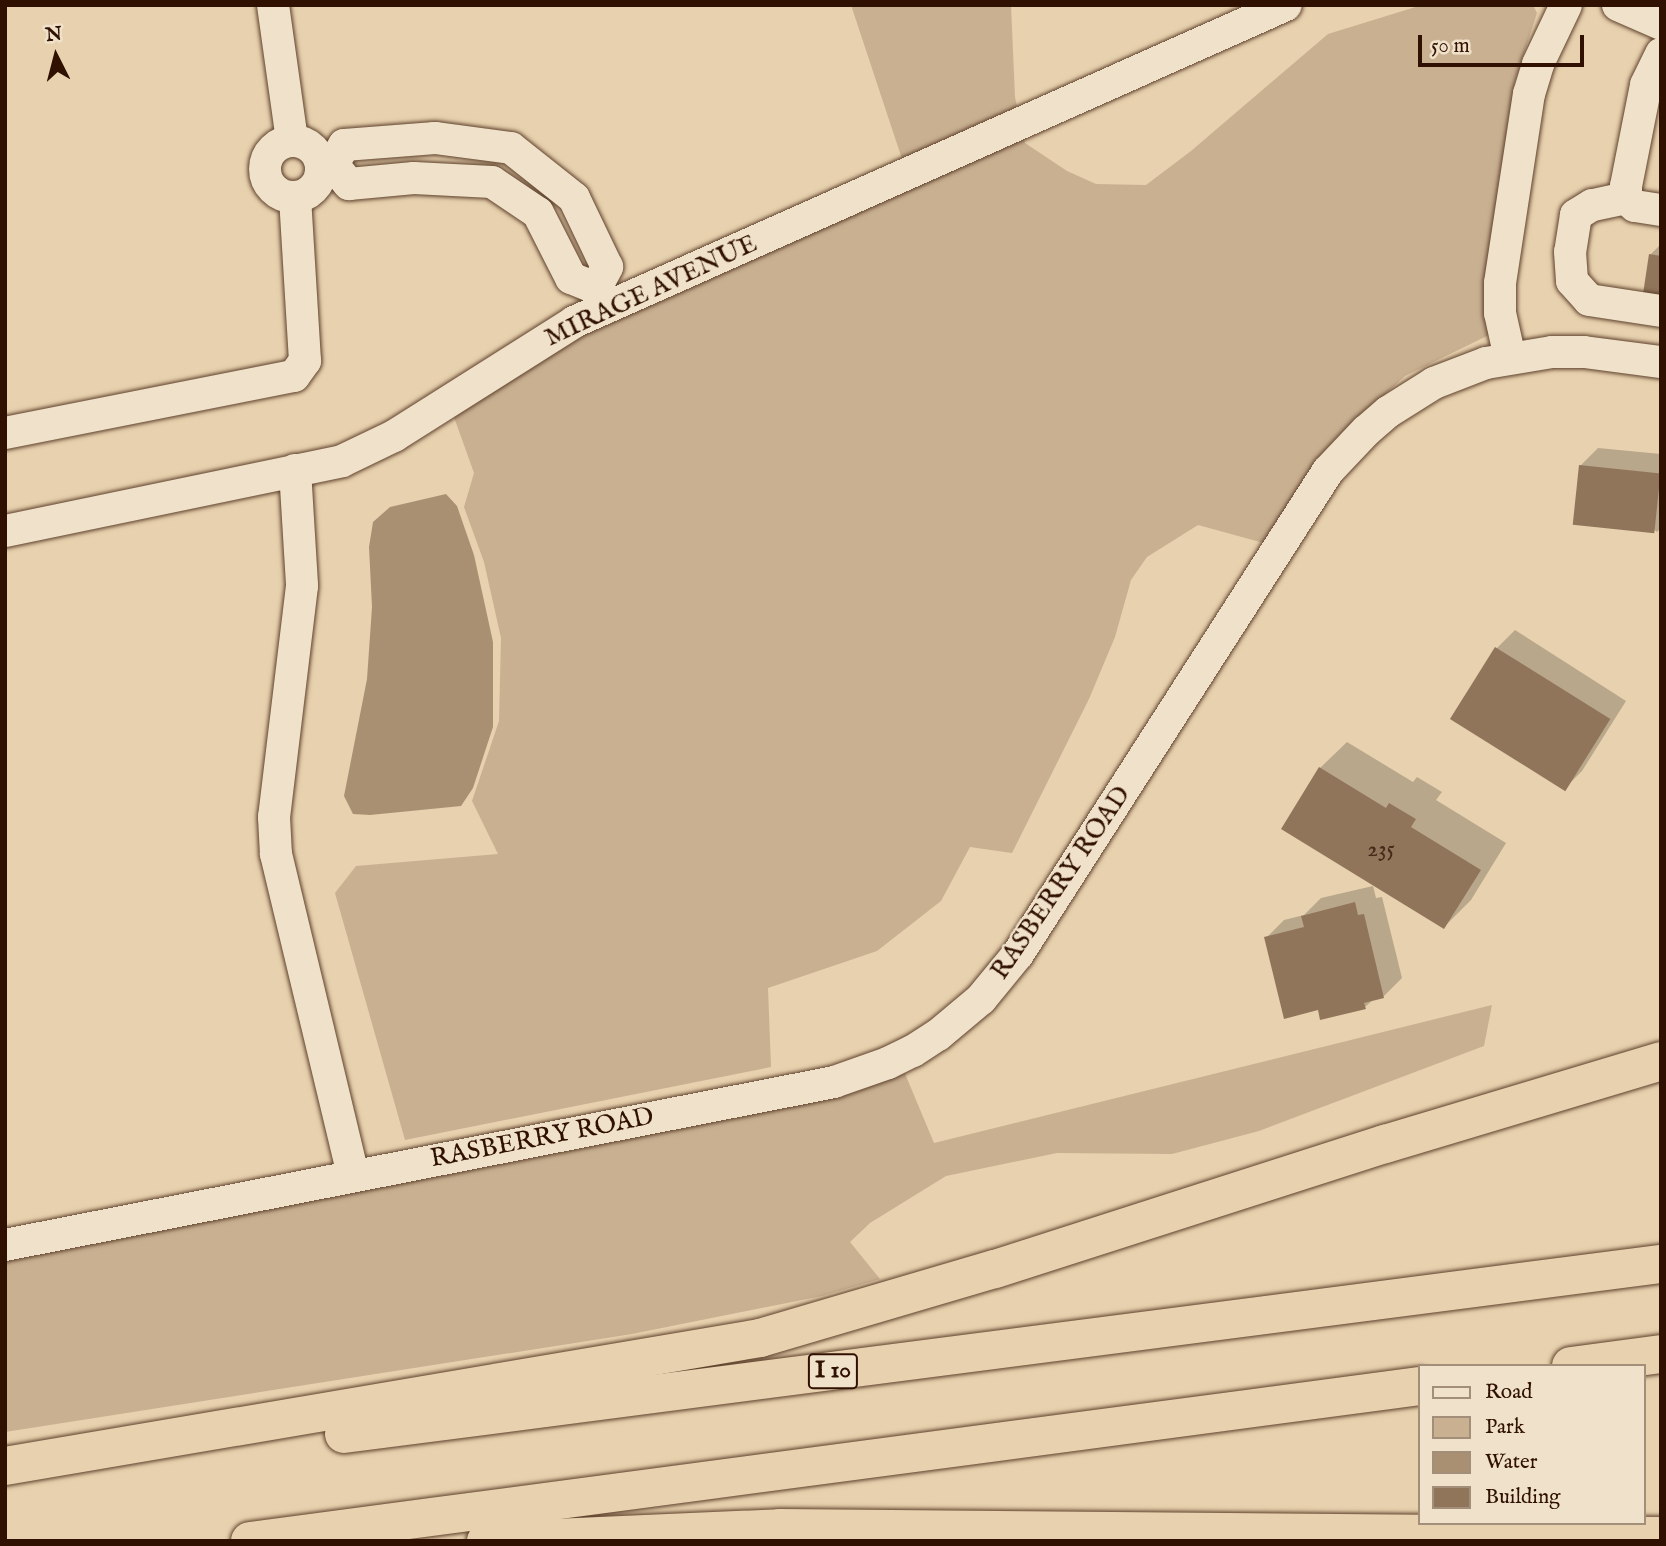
<!DOCTYPE html>
<html>
<head>
<meta charset="utf-8">
<style>
	body { margin:0 }
	#map { position:relative; width:1666px; height:1546px; overflow:hidden; background:#e8d1ae; font-family:"IM FELL English",serif }
	div>[style] { position:absolute }
	.green>* { inset:0; background:#c9b091 }
	.water>* { inset:0; background:#a99073 }
	.shadow>* { inset:0; background:#0003 }
	.building>* { inset:0; background:#90755b; transform-origin:0 0 }
	.roads { filter:drop-shadow(0 0 2px #5e412c) drop-shadow(0 0 2px #5e412c) }
	.minor>* { height:32px; margin:-16px; padding:0 16px; transform-origin:16px; border-radius:16px; background:#f0e1ca }
	.minor>.ring { margin:-16px; padding:0; box-sizing:content-box; background:none; border:32px solid #f0e1ca; border-radius:50% }
	.highway>* { height:38px; margin:-19px; padding:0 19px; transform-origin:19px; border-radius:19px; background:#e8d1ae }
	span { translate:-50% -50%; white-space:nowrap; text-align:center; line-height:1.15; -webkit-text-stroke:5px #f0e1ca; paint-order:stroke }
	.number-label { font-size:23px; color:#482a18 }
	.number-label span { -webkit-text-stroke-width:0 }
	.shield-label span { padding:2px 5px; background:#f0e1ca; border:2px solid; border-radius:5px; -webkit-text-stroke-width:0 }
	.shield-label { font-size:24px; color:#301101; font-weight:700 }
	.street-label { font-size:26px; color:#301101 }
	.frame { position:absolute; inset:0; border:7px solid #301101; pointer-events:none }
	.legend { position:absolute; left:1418px; top:1364px; width:228px; height:161px; box-sizing:border-box; background:#f0e1ca; border:2px solid #a38e7a; margin:0; padding:9px 12px; list-style:none; font-size:21px; color:#301101 }
	.legend li { display:flex; align-items:center; gap:14px; height:35px }
	.legend b { width:35px; border:2px solid #a38e7a }
	.north { position:absolute; left:21px; top:21px; width:70px; height:70px; -webkit-text-stroke:5px #f0e1ca; paint-order:stroke; rotate:354deg; font-size:19px; font-weight:700; line-height:28px; text-align:center; color:#301101 }
	.north::after { content:''; display:block; margin:auto; width:24px; height:32px; background:#301101; clip-path:polygon(50% 0,100% 100%,50% 72%,0 100%) }
	.scale { position:absolute; left:1418px; top:35px; width:166px; height:32px; box-sizing:border-box; border:4px solid #301101; border-top:0; padding-left:9px; font-size:21px; line-height:24px; white-space:nowrap; color:#301101; -webkit-text-stroke:5px #f0e1ca; paint-order:stroke }
</style>
</head>
<body>
<div id="map">
	<div class="green">
		<i style="clip-path:polygon(851px 5px,1011px 5px,1015px 97px,1025px 143px,1067px 171px,1096px 184px,1146px 185px,1191px 151px,1328px 34px,1422px 5px,1533px 5px,1537px 13px,1514px 84px,1491px 334px,1405px 376px,1339px 437px,1271px 545px,1198px 525px,1147px 557px,1131px 580px,1115px 637px,1089px 699px,1012px 853px,970px 847px,941px 901px,877px 951px,768px 988px,771px 1067px,405px 1140px,335px 893px,356px 866px,498px 854px,472px 801px,499px 721px,501px 638px,484px 562px,464px 507px,474px 473px,445px 392px,904px 165px)"></i>
		<i style="clip-path:polygon(1492px 1005px,1484px 1046px,1259px 1131px,1172px 1154px,1057px 1153px,946px 1176px,870px 1223px,850px 1242px,880px 1279px,822px 1296px,632px 1334px,5px 1432px,5px 1258px,901px 1064px,934px 1143px)"></i>
	</div>
	<div class="water">
		<i style="clip-path:polygon(446px 494px,457px 506px,474px 555px,493px 642px,493px 727px,473px 788px,461px 806px,370px 815px,353px 814px,344px 796px,367px 679px,372px 607px,369px 547px,373px 522px,390px 507px)"></i>
	</div>
	<div class="shadow">
		<i style="clip-path:polygon(1661px 244px,1661px 294px,1650px 255px)"></i>
		<i style="clip-path:polygon(1598px 448px,1661px 454px,1661px 528px,1657px 532px,1580px 466px)"></i>
		<i style="clip-path:polygon(1515px 630px,1626px 701px,1582px 771px,1564px 789px,1452px 718px,1497px 648px)"></i>
		<i style="clip-path:polygon(1347px 742px,1413px 782px,1417px 777px,1442px 792px,1436px 800px,1506px 843px,1471px 900px,1444px 927px,1320px 768px)"></i>
		<i style="clip-path:polygon(1373px 886px,1376px 898px,1382px 897px,1402px 978px,1384px 996px,1374px 999px,1365px 1007px,1319px 1008px,1266px 938px,1284px 920px,1304px 915px,1321px 898px)"></i>
	</div>
	<div class="building">
		<i style="clip-path:polygon(1649px 254px,1661px 256px,1661px 296px,1643px 294px)"></i>
		<i style="left:1579px;top:465px;width:82px;height:60px;rotate:6deg"></i>
		<i style="left:1495px;top:647px;width:136px;height:85px;rotate:32deg"></i>
		<i style="clip-path:polygon(1319px 767px,1386px 808px,1389px 803px,1416px 819px,1411px 827px,1481px 870px,1444px 929px,1281px 829px)"></i>
		<i style="clip-path:polygon(1355px 902px,1358px 915px,1364px 914px,1384px 998px,1364px 1003px,1366px 1009px,1320px 1020px,1318px 1010px,1284px 1019px,1264px 937px,1304px 927px,1301px 916px)"></i>
	</div>
	<div class="roads">
		<div class="minor">
			<i style="left:273px;top:5px;width:136px;rotate:82deg"></i>
			<i style="left:1618px;top:5px;width:47px;rotate:23.8deg"></i>
			<i style="left:1661px;top:54px;width:34px;rotate:116deg"></i>
			<i style="left:1646px;top:85px;width:103px;rotate:101.2deg"></i>
			<i style="left:1626px;top:186px;width:12px;rotate:90deg"></i>
			<i style="left:1626px;top:198px;width:12px;rotate:42deg"></i>
			<i style="left:1635px;top:206px;width:26px;rotate:9deg"></i>
			<i class="ring" style="left:265px;top:141px;width:24px;height:24px"></i>
			<i style="left:1626px;top:198px;width:35px;rotate:168deg"></i>
			<i style="left:1592px;top:205px;width:19px;rotate:148deg"></i>
			<i style="left:1576px;top:215px;width:37px;rotate:99deg"></i>
			<i style="left:1570px;top:252px;width:29px;rotate:86deg"></i>
			<i style="left:1572px;top:281px;width:25px;rotate:48deg"></i>
			<i style="left:1589px;top:300px;width:73px;rotate:8.7deg"></i>
			<i style="left:596px;top:288px;width:24px;rotate:-62deg"></i>
			<i style="left:607px;top:267px;width:76px;rotate:-115.6deg"></i>
			<i style="left:574px;top:198px;width:80px;rotate:-141.6deg"></i>
			<i style="left:511px;top:148px;width:77px;rotate:-172.5deg"></i>
			<i style="left:435px;top:138px;width:91px;rotate:175.6deg"></i>
			<i style="left:344px;top:145px;width:23px;rotate:119deg"></i>
			<i style="left:333px;top:165px;width:25px;rotate:50deg"></i>
			<i style="left:349px;top:184px;width:65px;rotate:-5.3deg"></i>
			<i style="left:414px;top:178px;width:78px;rotate:2.9deg"></i>
			<i style="left:492px;top:182px;width:55px;rotate:34deg"></i>
			<i style="left:538px;top:213px;width:73px;rotate:63.1deg"></i>
			<i style="left:571px;top:278px;width:27px;rotate:22deg"></i>
			<i style="left:596px;top:288px;width:22px;rotate:66deg"></i>
			<i style="left:1510px;top:358px;width:46px;rotate:-102.5deg"></i>
			<i style="left:1500px;top:313px;width:30px;rotate:-90deg"></i>
			<i style="left:1500px;top:283px;width:191px;rotate:-81.3deg"></i>
			<i style="left:1529px;top:94px;width:31px;rotate:-73deg"></i>
			<i style="left:1538px;top:64px;width:65px;rotate:-64.6deg"></i>
			<i style="left:5px;top:433px;width:295px;rotate:-11.2deg"></i>
			<i style="left:294px;top:376px;width:19px;rotate:-54deg"></i>
			<i style="left:305px;top:361px;width:164px;rotate:-93.5deg"></i>
			<i style="left:295px;top:470px;width:116px;rotate:86.5deg"></i>
			<i style="left:302px;top:586px;width:233px;rotate:96.9deg"></i>
			<i style="left:274px;top:817px;width:37px;rotate:87deg"></i>
			<i style="left:276px;top:854px;width:330px;rotate:76.5deg"></i>
			<i style="left:5px;top:531px;width:344px;rotate:-11.7deg"></i>
			<i style="left:342px;top:461px;width:58px;rotate:-25.7deg"></i>
			<i style="left:394px;top:436px;width:213px;rotate:-32.3deg"></i>
			<i style="left:574px;top:322px;width:779px;rotate:-24deg"></i>
			<i style="left:5px;top:1245px;width:845px;rotate:-11.12deg"></i>
			<i style="left:834px;top:1082px;width:57px;rotate:-19.4deg"></i>
			<i style="left:888px;top:1063px;width:28px;rotate:-26deg"></i>
			<i style="left:913px;top:1051px;width:30px;rotate:-33deg"></i>
			<i style="left:938px;top:1035px;width:56px;rotate:-39.9deg"></i>
			<i style="left:981px;top:999px;width:58px;rotate:-50.6deg"></i>
			<i style="left:1018px;top:954px;width:574px;rotate:-57.31deg"></i>
			<i style="left:1328px;top:471px;width:55px;rotate:-46.5deg"></i>
			<i style="left:1366px;top:431px;width:29px;rotate:-41deg"></i>
			<i style="left:1388px;top:412px;width:54px;rotate:-32.2deg"></i>
			<i style="left:1434px;top:383px;width:56px;rotate:-21deg"></i>
			<i style="left:1486px;top:363px;width:67px;rotate:-9.5deg"></i>
			<i style="left:1552px;top:352px;width:32px"></i>
			<i style="left:1584px;top:352px;width:78px;rotate:7.4deg"></i>
		</div>
		<div class="highway">
			<i style="left:1571px;top:1366px;width:91px;rotate:-7.6deg"></i>
			<i style="left:344px;top:1434px;width:1328px;rotate:-7.36deg"></i>
			<i style="left:5px;top:1466px;width:766px;rotate:-9.62deg"></i>
			<i style="left:760px;top:1338px;width:245px;rotate:-16.4deg"></i>
			<i style="left:995px;top:1269px;width:410px;rotate:-17.8deg"></i>
			<i style="left:1385px;top:1144px;width:288px;rotate:-16.7deg"></i>
			<i style="left:250px;top:1541px;width:1179px;rotate:-7.55deg"></i>
			<i style="left:486px;top:1541px;width:294px;rotate:-2.5deg"></i>
			<i style="left:780px;top:1528px;width:881px;rotate:0.52deg"></i>
		</div>
	</div>
	<div class="number-label">
		<span style="left:1381px;top:850px">235</span>
	</div>
	<div class="shield-label">
		<span style="left:833px;top:1371px">I 10</span>
	</div>
	<div class="street-label">
		<span style="left:651px;top:291px;rotate:-25deg">MIRAGE AVENUE</span>
		<span style="left:1061px;top:883px;rotate:-56deg">RASBERRY ROAD</span>
		<span style="left:542px;top:1138px;rotate:-11deg">RASBERRY ROAD</span>
	</div>
	<div class="frame"></div>
	<ul class="legend">
	<li><b style="height:9px;background:#f0e1ca"></b>Road</li>
	<li><b style="height:19px;background:#c9b091"></b>Park</li>
	<li><b style="height:19px;background:#a99073"></b>Water</li>
	<li><b style="height:19px;background:#90755b"></b>Building</li>
	</ul>
	<div class="north">N</div>
	<div class="scale">50 m</div>
</div>
</body>
</html>
